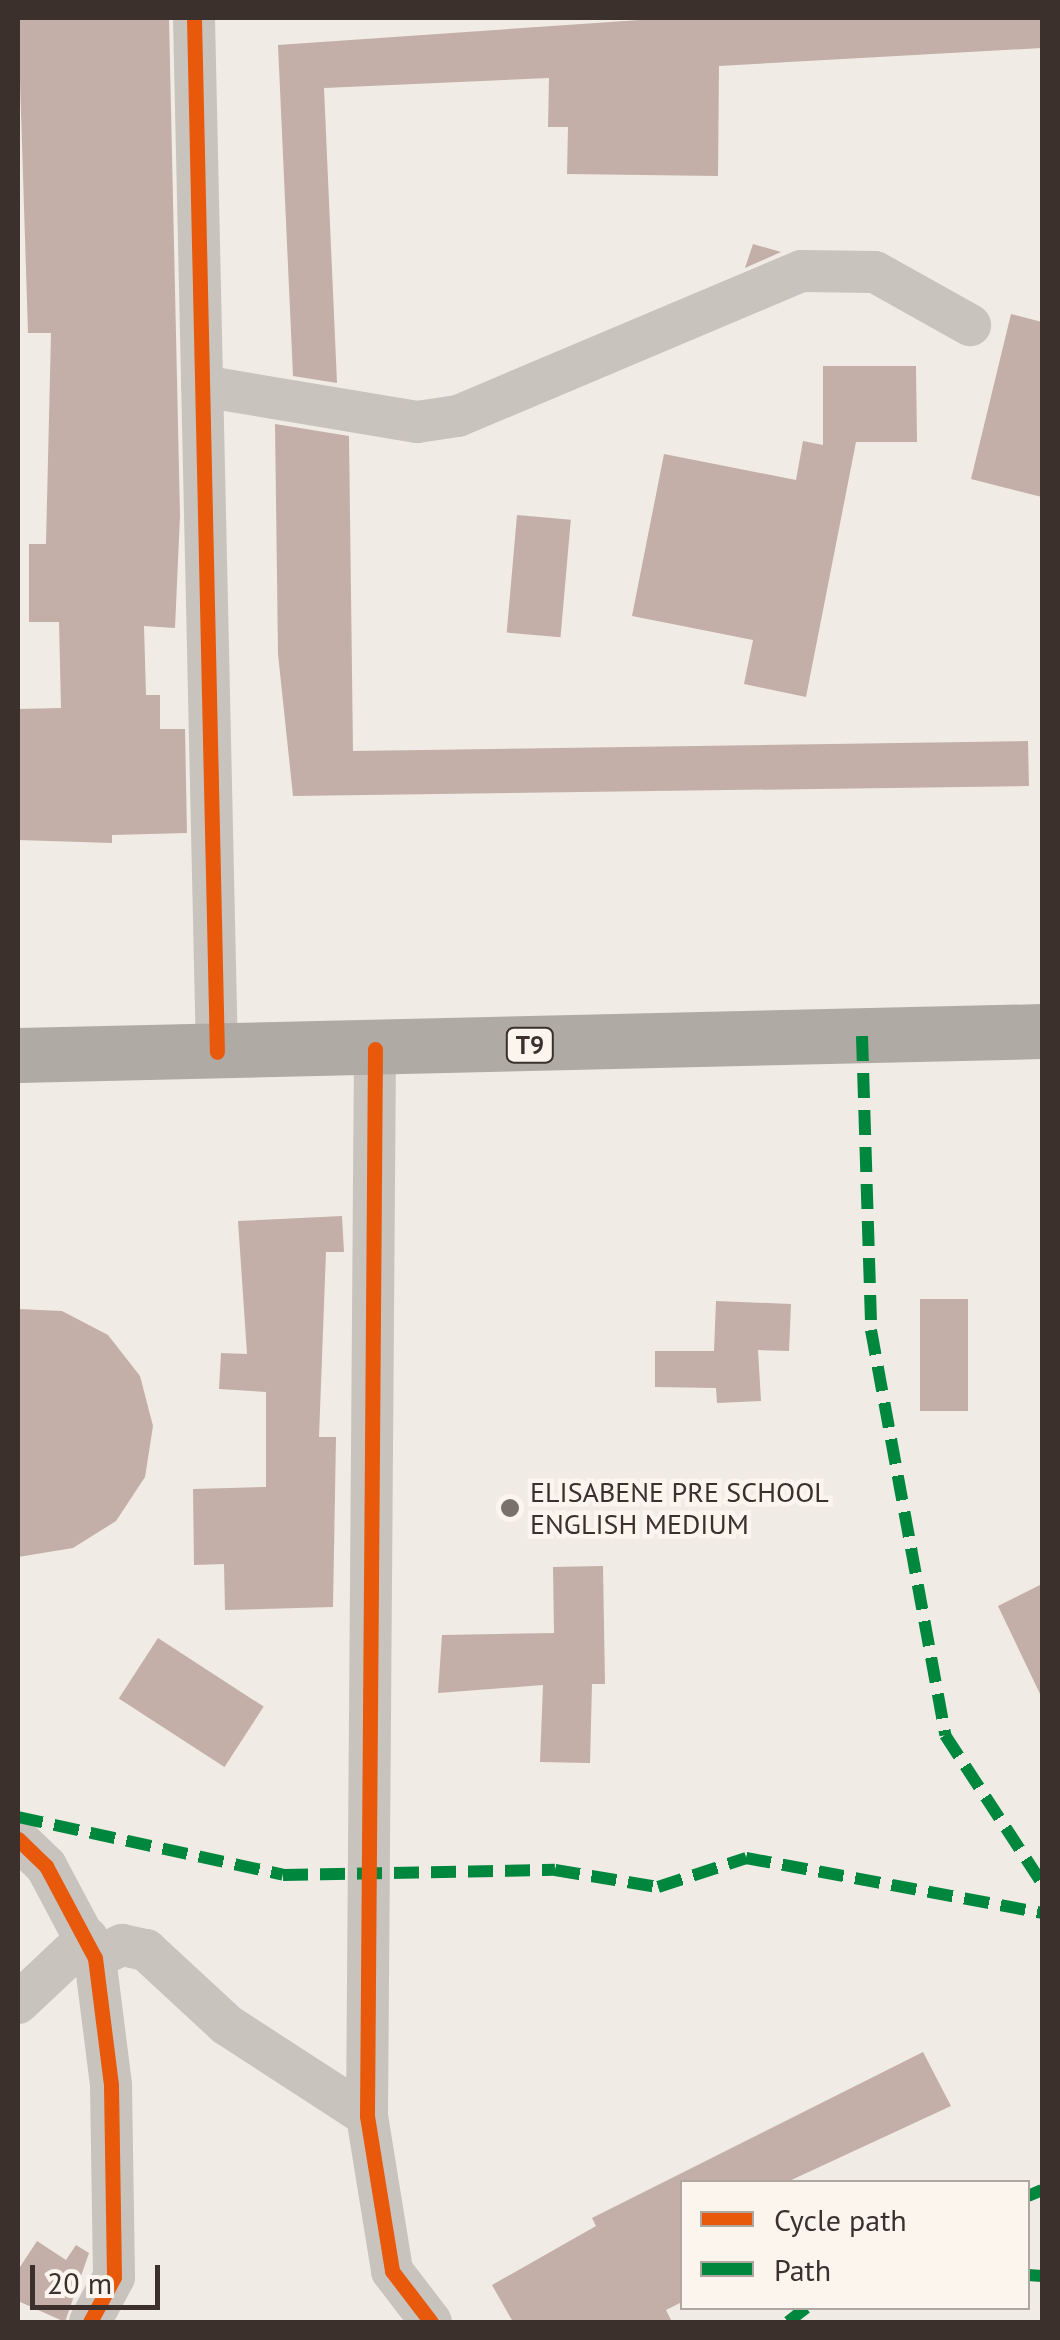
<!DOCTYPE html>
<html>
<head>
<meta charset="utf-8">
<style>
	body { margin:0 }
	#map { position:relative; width:1060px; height:2340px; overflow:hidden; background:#f0ebe5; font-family:"PT Sans",sans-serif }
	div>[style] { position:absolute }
	.building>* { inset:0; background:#c3afa7; transform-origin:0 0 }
	.minor>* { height:42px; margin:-21px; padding:0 21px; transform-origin:21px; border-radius:21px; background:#c9c3be }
	.highway>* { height:55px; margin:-27.5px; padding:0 27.5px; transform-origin:27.5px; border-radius:27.5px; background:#afaaa4 }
	.quiet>* { height:12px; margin-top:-6px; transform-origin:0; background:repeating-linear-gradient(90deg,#00873e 0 25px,transparent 0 37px) }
	.cycleway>* { height:15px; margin:-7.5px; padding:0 7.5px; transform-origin:7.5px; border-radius:7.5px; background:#e8590c }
	.dots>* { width:28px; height:28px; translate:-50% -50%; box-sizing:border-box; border:5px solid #fbf5ee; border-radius:50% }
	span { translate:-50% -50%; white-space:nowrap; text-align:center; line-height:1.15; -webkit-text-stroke:9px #fbf5ee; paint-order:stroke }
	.shield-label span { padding:2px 8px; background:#fbf5ee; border:2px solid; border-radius:8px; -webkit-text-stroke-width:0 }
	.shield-label { font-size:25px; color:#3b302b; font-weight:700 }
	.poi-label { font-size:28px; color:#3b302b }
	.left { translate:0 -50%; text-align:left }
	.frame { position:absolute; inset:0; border:20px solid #3b302b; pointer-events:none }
	.legend { position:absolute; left:680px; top:2180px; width:350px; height:130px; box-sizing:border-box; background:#fbf5ee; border:2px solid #aea6a0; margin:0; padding:12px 18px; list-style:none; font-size:30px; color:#3b302b }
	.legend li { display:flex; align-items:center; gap:20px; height:50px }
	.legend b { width:50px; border:2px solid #aea6a0 }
	.scale { position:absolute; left:30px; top:2265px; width:130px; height:45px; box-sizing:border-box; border:5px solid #3b302b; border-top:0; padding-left:12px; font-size:30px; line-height:35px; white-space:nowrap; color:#3b302b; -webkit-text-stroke:8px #fbf5ee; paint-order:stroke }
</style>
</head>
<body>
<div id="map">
	<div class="building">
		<i style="clip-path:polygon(18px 18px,169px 18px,180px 516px,175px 628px,144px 626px,146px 695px,160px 695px,160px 729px,185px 729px,187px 833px,112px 835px,112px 843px,18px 840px,18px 709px,61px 708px,59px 622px,29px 622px,29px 544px,46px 544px,51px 333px,28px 333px)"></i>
		<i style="clip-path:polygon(669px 18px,1042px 18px,1042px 48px,719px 66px,718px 176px,567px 174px,568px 127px,548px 127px,549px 78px,324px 88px,337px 383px,293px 376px,278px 45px)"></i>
		<i style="clip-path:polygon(753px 244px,781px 252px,745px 268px)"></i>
		<i style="clip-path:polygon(1011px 314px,1042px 322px,1042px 497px,971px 479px)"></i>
		<i style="clip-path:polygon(823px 366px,916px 366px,917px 442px,856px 442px,806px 697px,744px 684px,753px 640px,632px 616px,664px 454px,796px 480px,803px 441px,823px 445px)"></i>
		<i style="clip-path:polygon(275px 424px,349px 436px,353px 751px,1028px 741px,1029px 786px,293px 796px,278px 654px)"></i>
		<i style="left:517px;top:515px;width:54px;height:118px;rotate:5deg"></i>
		<i style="clip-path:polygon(342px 1216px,344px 1252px,326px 1252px,319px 1437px,336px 1437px,333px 1607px,225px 1610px,224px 1564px,194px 1565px,193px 1489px,266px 1487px,266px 1392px,219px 1389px,221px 1353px,247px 1354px,238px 1221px)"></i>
		<i style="left:920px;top:1299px;width:48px;height:112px"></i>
		<i style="clip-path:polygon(716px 1301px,791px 1304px,789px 1351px,758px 1350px,761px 1401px,717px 1403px,716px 1388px,655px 1387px,655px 1351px,714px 1351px)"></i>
		<i style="clip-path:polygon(18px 1309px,62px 1311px,108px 1335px,140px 1376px,153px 1426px,145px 1477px,116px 1521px,73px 1548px,18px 1557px)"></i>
		<i style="clip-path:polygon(603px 1566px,605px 1684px,592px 1684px,590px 1763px,540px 1762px,543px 1685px,438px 1693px,442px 1635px,554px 1633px,553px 1567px)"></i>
		<i style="clip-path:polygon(1042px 1584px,1042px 1698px,998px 1606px)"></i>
		<i style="left:158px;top:1638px;width:126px;height:72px;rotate:33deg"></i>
		<i style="clip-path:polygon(923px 2052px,951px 2106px,787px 2182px,682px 2182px,682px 2302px,666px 2310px,672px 2322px,513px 2322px,492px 2285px,596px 2226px,592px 2218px)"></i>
		<i style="clip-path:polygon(37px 2241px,66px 2260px,76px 2245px,89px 2253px,65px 2322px,18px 2301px,18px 2270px)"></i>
	</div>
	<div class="minor">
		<i style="left:194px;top:18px;width:1034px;rotate:88.73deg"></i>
		<i style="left:202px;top:386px;width:218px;rotate:9.5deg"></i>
		<i style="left:417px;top:422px;width:41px;rotate:-8.3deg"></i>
		<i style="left:458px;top:416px;width:372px;rotate:-22.9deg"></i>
		<i style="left:801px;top:271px;width:74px;rotate:0.8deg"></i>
		<i style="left:875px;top:272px;width:109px;rotate:29.2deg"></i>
		<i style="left:375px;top:1049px;width:1067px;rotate:90.43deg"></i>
		<i style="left:367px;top:2116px;width:157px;rotate:80.8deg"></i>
		<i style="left:392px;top:2271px;width:64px;rotate:52.6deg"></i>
		<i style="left:18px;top:1839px;width:39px;rotate:44deg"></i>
		<i style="left:46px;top:1866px;width:104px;rotate:62deg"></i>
		<i style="left:95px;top:1958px;width:128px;rotate:82.8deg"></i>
		<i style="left:111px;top:2085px;width:192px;rotate:89.1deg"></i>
		<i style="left:114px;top:2277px;width:51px;rotate:118.1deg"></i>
		<i style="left:95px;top:1958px;width:30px;rotate:-26deg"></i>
		<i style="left:122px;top:1945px;width:25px;rotate:12deg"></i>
		<i style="left:146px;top:1950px;width:110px;rotate:42.8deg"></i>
		<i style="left:227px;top:2025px;width:167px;rotate:33deg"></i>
		<i style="left:18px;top:2003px;width:95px;rotate:-43.3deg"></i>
	</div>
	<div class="highway">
		<i style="left:18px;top:1055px;width:1024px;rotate:-1.34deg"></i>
	</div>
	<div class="quiet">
		<i style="left:862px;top:1036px;width:294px;rotate:88.2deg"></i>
		<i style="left:871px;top:1330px;width:412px;rotate:79.6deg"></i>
		<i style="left:945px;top:1735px;width:177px;rotate:56.8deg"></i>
		<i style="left:18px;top:1817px;width:271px;rotate:12.3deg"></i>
		<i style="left:283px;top:1875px;width:272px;rotate:-1.1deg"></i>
		<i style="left:555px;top:1870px;width:104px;rotate:9.4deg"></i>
		<i style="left:658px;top:1887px;width:93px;rotate:-18.2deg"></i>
		<i style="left:746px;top:1858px;width:301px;rotate:10.5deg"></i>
		<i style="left:1028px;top:2196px;width:15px;rotate:-23deg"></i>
		<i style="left:1028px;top:2275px;width:14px;rotate:4deg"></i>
		<i style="left:788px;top:2322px;width:23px;rotate:-38deg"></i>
	</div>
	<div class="cycleway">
		<i style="left:194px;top:18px;width:1034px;rotate:88.73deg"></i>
		<i style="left:375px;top:1049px;width:1067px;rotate:90.43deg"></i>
		<i style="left:367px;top:2116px;width:157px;rotate:80.8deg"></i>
		<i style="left:392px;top:2271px;width:64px;rotate:52.6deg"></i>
		<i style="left:18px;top:1839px;width:39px;rotate:44deg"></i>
		<i style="left:46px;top:1866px;width:104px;rotate:62deg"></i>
		<i style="left:95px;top:1958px;width:128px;rotate:82.8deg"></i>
		<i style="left:111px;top:2085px;width:192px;rotate:89.1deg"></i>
		<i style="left:114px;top:2277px;width:51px;rotate:118.1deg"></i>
	</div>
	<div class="dots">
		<i style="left:510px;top:1508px;background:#7a716c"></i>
	</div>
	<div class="shield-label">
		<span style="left:530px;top:1045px">T9</span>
	</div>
	<div class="poi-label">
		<span class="left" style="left:530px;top:1508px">ELISABENE PRE SCHOOL<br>ENGLISH MEDIUM</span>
	</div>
	<div class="frame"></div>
	<ul class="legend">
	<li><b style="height:12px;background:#e8590c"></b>Cycle path</li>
	<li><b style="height:12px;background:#00873e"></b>Path</li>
	</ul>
	<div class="scale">20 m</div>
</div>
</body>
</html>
